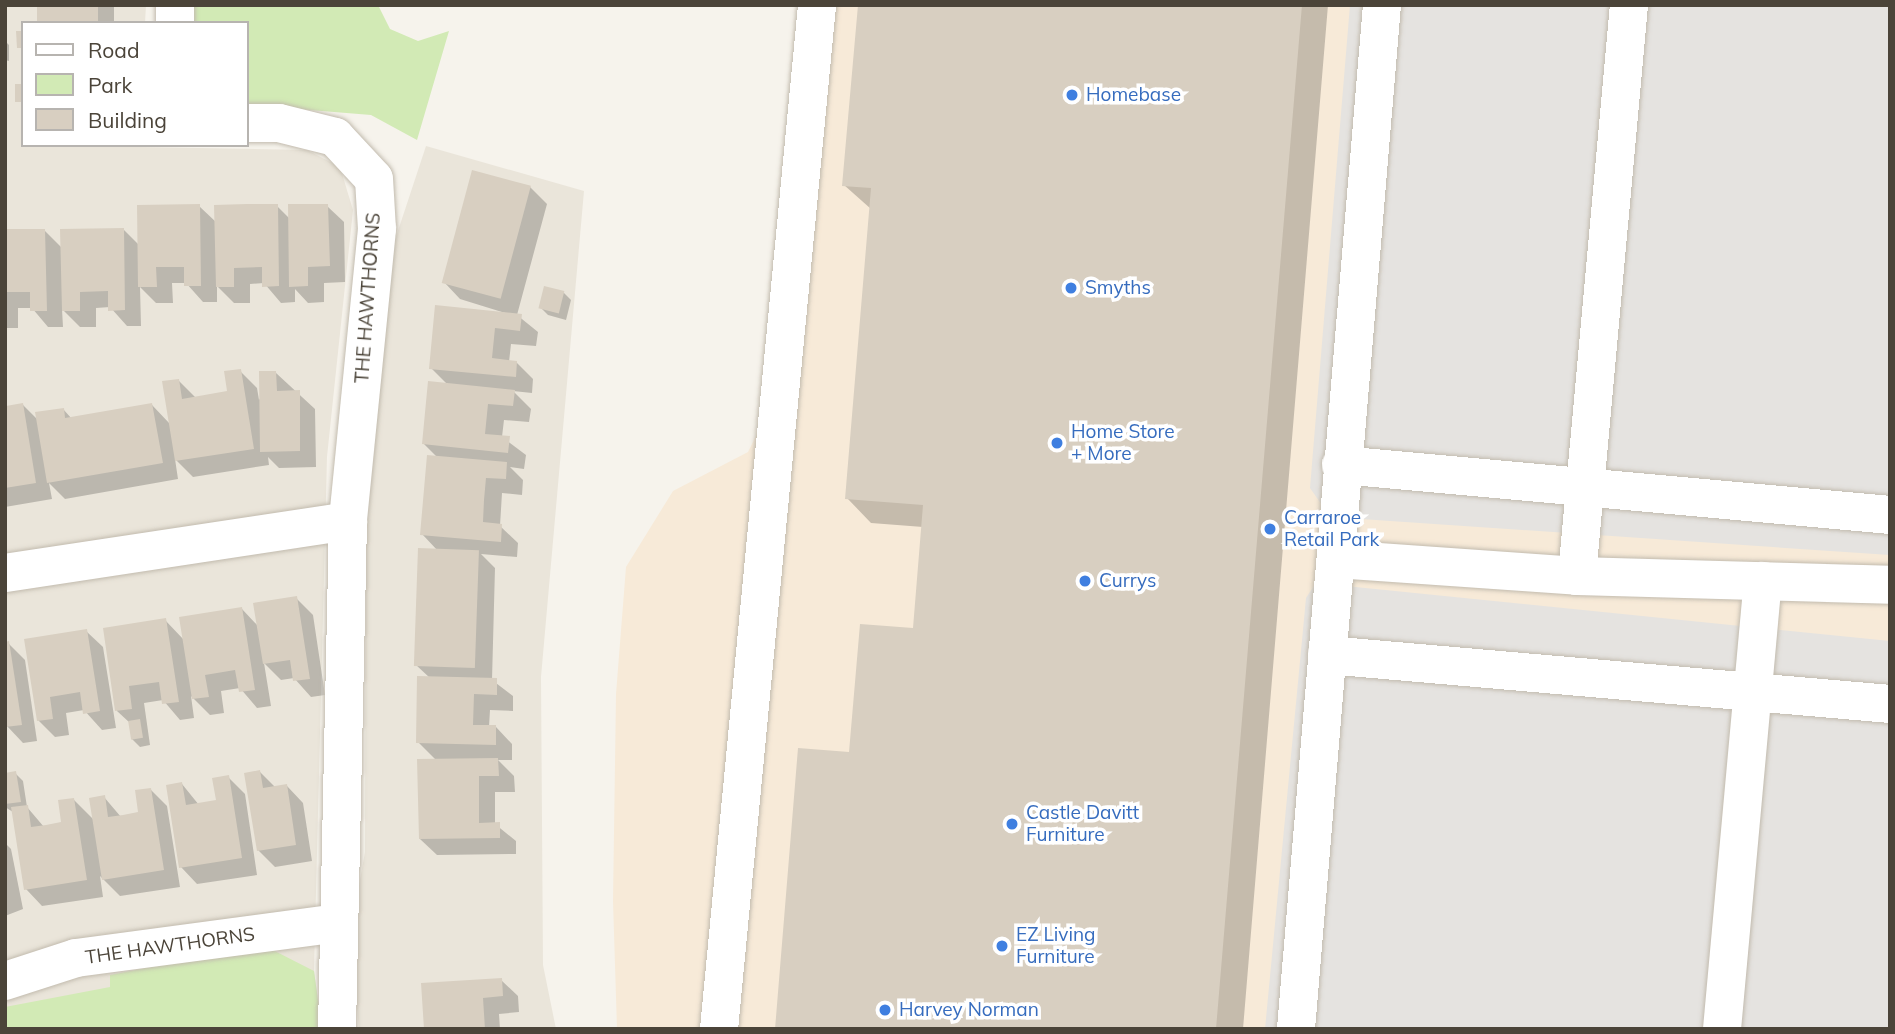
<!DOCTYPE html>
<html>
<head>
<meta charset="utf-8">
<style>
	body { margin:0 }
	#map { position:relative; width:1895px; height:1034px; overflow:hidden; background:#f6f3ec; font-family:Mulish,sans-serif }
	div>[style] { position:absolute }
	.residential>* { inset:0; background:#eae5da }
	.commercial>* { inset:0; background:#f7ead8 }
	.green>* { inset:0; background:#d2eab5 }
	.parking>* { inset:0; background:#e5e3e0 }
	.shadow>* { inset:0; background:#0003; transform-origin:0 0 }
	.building>* { inset:0; background:#d8cfc1; transform-origin:0 0 }
	.roads { filter:drop-shadow(0 0 2px #c2bbae) drop-shadow(0 0 2px #c2bbae) }
	.minor>* { height:38px; margin:-19px; padding:0 19px; transform-origin:19px; border-radius:19px; background:#fff }
	.dots>* { width:19px; height:19px; translate:-50% -50%; box-sizing:border-box; border:4px solid #fff; border-radius:50% }
	span { translate:-50% -50%; white-space:nowrap; text-align:center; line-height:1.15; -webkit-text-stroke:7px #fff; paint-order:stroke }
	.shop-label { font-size:19px; color:#366cbe }
	.left { translate:0 -50%; text-align:left }
	.street-label { font-size:19px; color:#4b4439 }
	.frame { position:absolute; inset:0; border:7px solid #4b4439; pointer-events:none }
	.legend { position:absolute; left:21px; top:21px; width:228px; height:126px; box-sizing:border-box; background:#fff; border:2px solid #b7b4b0; margin:0; padding:9px 12px; list-style:none; font-size:21px; color:#4b4439 }
	.legend li { display:flex; align-items:center; gap:14px; height:35px }
	.legend b { width:35px; border:2px solid #b7b4b0 }
</style>
</head>
<body>
<div id="map">
	<div class="residential">
		<i style="clip-path:polygon(5px 5px,146px 5px,145px 23px,23px 23px,23px 145px,307px 150px,340px 167px,353px 210px,327px 457px,314px 971px,322px 1029px,5px 1029px)"></i>
		<i style="clip-path:polygon(426px 146px,584px 191px,541px 677px,543px 965px,556px 1029px,359px 1029px,350px 935px,365px 852px,366px 509px,393px 246px)"></i>
	</div>
	<div class="commercial">
		<i style="clip-path:polygon(802px 5px,1890px 5px,1890px 1029px,617px 1029px,613px 901px,616px 694px,626px 567px,673px 491px,748px 452px,770px 408px)"></i>
	</div>
	<div class="green">
		<i style="clip-path:polygon(190px 5px,378px 5px,390px 29px,418px 41px,449px 31px,417px 140px,371px 115px,247px 105px,247px 23px,190px 23px)"></i>
		<i style="clip-path:polygon(263px 945px,314px 971px,322px 1029px,7px 1029px,5px 1007px,110px 987px,110px 975px)"></i>
	</div>
	<div class="parking">
		<i style="clip-path:polygon(1350px 5px,1890px 5px,1890px 555px,1361px 519px,1326px 511px,1310px 488px)"></i>
		<i style="clip-path:polygon(1316px 583px,1890px 641px,1890px 1029px,1265px 1029px,1306px 598px)"></i>
	</div>
	<div class="shadow">
		<i style="left:38px;top:5px;width:76px;height:18px"></i>
		<i style="clip-path:polygon(859px 5px,1328px 5px,1243px 1029px,777px 1029px,851px 754px,914px 630px,923px 527px,871px 523px,847px 498px,871px 209px,844px 185px)"></i>
		<i style="clip-path:polygon(5px 41px,9px 45px,9px 61px,5px 60px)"></i>
		<i style="clip-path:polygon(530px 187px,547px 204px,517px 315px,538px 332px,536px 346px,511px 344px,509px 362px,516px 362px,533px 379px,532px 393px,513px 391px,531px 409px,529px 422px,504px 420px,502px 437px,526px 455px,524px 469px,510px 467px,523px 480px,522px 495px,502px 493px,500px 526px,518px 543px,517px 557px,481px 554px,495px 568px,492px 680px,513px 696px,513px 711px,490px 710px,489px 727px,496px 727px,512px 744px,512px 760px,498px 760px,514px 776px,515px 792px,495px 792px,495px 824px,516px 841px,516px 854px,437px 855px,420px 839px,436px 760px,418px 742px,430px 678px,416px 665px,438px 551px,422px 534px,438px 458px,424px 444px,448px 385px,431px 368px,512px 315px,460px 299px,444px 282px)"></i>
		<i style="clip-path:polygon(199px 206px,217px 223px,277px 206px,290px 219px,327px 206px,344px 222px,345px 282px,324px 283px,324px 302px,308px 303px,295px 289px,295px 302px,281px 303px,264px 283px,250px 284px,250px 303px,234px 303px,217px 286px,217px 302px,203px 302px,186px 283px,172px 283px,173px 303px,156px 303px,140px 287px,141px 326px,127px 326px,110px 307px,96px 308px,96px 327px,80px 327px,62px 309px,63px 327px,48px 327px,32px 308px,18px 308px,18px 328px,5px 328px,5px 231px,45px 231px,63px 249px,123px 229px,139px 245px)"></i>
		<i style="clip-path:polygon(563px 292px,571px 300px,566px 320px,548px 315px,540px 307px)"></i>
		<i style="clip-path:polygon(240px 371px,257px 388px,259px 400px,276px 373px,315px 409px,316px 467px,279px 468px,268px 457px,269px 465px,193px 477px,175px 459px,178px 479px,65px 499px,49px 483px,52px 499px,5px 507px,5px 429px,11px 428px,23px 405px,38px 420px,63px 409px,72px 419px,152px 405px,170px 424px,179px 381px,196px 398px,229px 393px)"></i>
		<i style="clip-path:polygon(296px 598px,313px 615px,325px 695px,311px 697px,294px 678px,281px 680px,264px 663px,271px 706px,257px 708px,240px 688px,221px 691px,224px 713px,210px 715px,191px 696px,194px 718px,180px 720px,163px 700px,144px 703px,150px 745px,140px 747px,132px 739px,130px 723px,117px 711px,105px 630px,165px 620px,184px 640px,242px 609px,258px 626px)"></i>
		<i style="clip-path:polygon(86px 631px,103px 647px,116px 728px,102px 730px,84px 710px,66px 713px,69px 735px,55px 737px,38px 720px,26px 640px)"></i>
		<i style="clip-path:polygon(8px 643px,25px 660px,37px 741px,23px 743px,7px 726px)"></i>
		<i style="clip-path:polygon(260px 772px,276px 788px,287px 786px,303px 803px,312px 861px,275px 867px,258px 850px)"></i>
		<i style="clip-path:polygon(15px 773px,23px 781px,27px 807px,44px 827px,63px 823px,74px 800px,94px 820px,104px 797px,121px 817px,140px 814px,151px 790px,167px 806px,180px 887px,120px 896px,100px 876px,103px 897px,42px 906px,26px 889px,13px 812px,5px 807px,5px 774px)"></i>
		<i style="clip-path:polygon(228px 777px,245px 794px,257px 875px,197px 884px,181px 867px,182px 784px,199px 805px,218px 802px)"></i>
		<i style="clip-path:polygon(5px 843px,11px 849px,23px 909px,5px 916px)"></i>
		<i style="clip-path:polygon(501px 980px,518px 996px,519px 1012px,499px 1014px,500px 1029px,426px 1029px)"></i>
	</div>
	<div class="building">
		<i style="left:37px;top:5px;width:61px;height:18px"></i>
		<i style="clip-path:polygon(858px 5px,1302px 5px,1216px 1029px,775px 1029px,798px 748px,849px 752px,860px 624px,913px 628px,923px 505px,845px 499px,871px 188px,842px 186px)"></i>
		<i style="clip-path:polygon(16px 31px,23px 31px,23px 48px,17px 48px)"></i>
		<i style="left:15px;top:84px;width:8px;height:18px"></i>
		<i style="left:472px;top:170px;width:61px;height:117px;rotate:15deg"></i>
		<i style="clip-path:polygon(200px 204px,201px 286px,184px 286px,184px 267px,156px 267px,157px 287px,138px 287px,137px 205px)"></i>
		<i style="clip-path:polygon(247px 204px,278px 204px,279px 286px,262px 287px,262px 267px,234px 268px,234px 287px,216px 287px,214px 205px)"></i>
		<i style="clip-path:polygon(288px 204px,328px 204px,330px 266px,308px 267px,308px 286px,289px 287px)"></i>
		<i style="clip-path:polygon(124px 228px,125px 310px,108px 311px,108px 291px,80px 292px,80px 311px,62px 311px,60px 229px)"></i>
		<i style="clip-path:polygon(5px 229px,45px 229px,47px 311px,30px 311px,30px 292px,5px 292px)"></i>
		<i style="left:544px;top:286px;width:21px;height:23px;rotate:14deg"></i>
		<i style="clip-path:polygon(435px 305px,522px 314px,520px 331px,495px 328px,492px 358px,517px 361px,516px 377px,429px 369px)"></i>
		<i style="clip-path:polygon(241px 369px,254px 449px,175px 461px,162px 381px,179px 379px,182px 399px,227px 391px,224px 371px)"></i>
		<i style="clip-path:polygon(259px 371px,276px 371px,277px 391px,300px 390px,300px 451px,260px 452px)"></i>
		<i style="clip-path:polygon(428px 381px,515px 390px,513px 406px,488px 404px,485px 434px,510px 436px,508px 453px,422px 444px)"></i>
		<i style="clip-path:polygon(23px 403px,36px 483px,5px 488px,6px 406px)"></i>
		<i style="clip-path:polygon(152px 403px,163px 463px,47px 483px,35px 412px,64px 408px,65px 418px)"></i>
		<i style="clip-path:polygon(427px 455px,507px 462px,506px 479px,486px 478px,484px 500px,483px 522px,502px 524px,501px 542px,420px 535px)"></i>
		<i style="left:418px;top:548px;width:61px;height:118px;rotate:2deg"></i>
		<i style="clip-path:polygon(297px 596px,310px 679px,293px 681px,290px 660px,263px 664px,253px 603px)"></i>
		<i style="clip-path:polygon(242px 607px,255px 690px,239px 692px,235px 670px,205px 675px,209px 697px,192px 699px,179px 617px)"></i>
		<i style="clip-path:polygon(166px 618px,179px 702px,162px 704px,159px 682px,129px 686px,132px 709px,115px 711px,103px 628px)"></i>
		<i style="clip-path:polygon(87px 629px,100px 711px,83px 714px,80px 692px,50px 697px,53px 719px,37px 721px,24px 639px)"></i>
		<i style="clip-path:polygon(9px 641px,22px 725px,5px 727px,5px 642px)"></i>
		<i style="clip-path:polygon(417px 676px,497px 678px,497px 695px,474px 694px,473px 725px,496px 725px,496px 745px,416px 743px)"></i>
		<i style="left:140px;top:719px;width:19px;height:12px;rotate:81deg"></i>
		<i style="clip-path:polygon(498px 758px,499px 776px,479px 776px,479px 823px,500px 822px,500px 838px,419px 839px,417px 759px)"></i>
		<i style="clip-path:polygon(260px 770px,263px 788px,287px 784px,296px 845px,257px 851px,244px 773px)"></i>
		<i style="clip-path:polygon(16px 771px,21px 802px,5px 804px,5px 773px)"></i>
		<i style="clip-path:polygon(229px 775px,242px 858px,179px 868px,166px 785px,182px 782px,186px 805px,216px 800px,212px 778px)"></i>
		<i style="clip-path:polygon(151px 788px,164px 870px,102px 880px,89px 798px,105px 795px,108px 817px,123px 815px,138px 812px,135px 790px)"></i>
		<i style="clip-path:polygon(74px 798px,87px 880px,24px 890px,11px 807px,28px 805px,31px 827px,46px 825px,61px 822px,58px 800px)"></i>
		<i style="clip-path:polygon(502px 978px,503px 996px,483px 998px,485px 1029px,424px 1029px,421px 983px)"></i>
	</div>
	<div class="roads">
		<div class="minor">
			<i style="left:175px;top:5px;width:18px;rotate:90deg"></i>
			<i style="left:247px;top:123px;width:32px"></i>
			<i style="left:279px;top:123px;width:58px;rotate:14deg"></i>
			<i style="left:335px;top:137px;width:57px;rotate:47.1deg"></i>
			<i style="left:374px;top:179px;width:50px;rotate:86.6deg"></i>
			<i style="left:377px;top:229px;width:293px;rotate:95.7deg"></i>
			<i style="left:348px;top:521px;width:508px;rotate:91.24deg"></i>
			<i style="left:1341px;top:465px;width:551px;rotate:5.2deg"></i>
			<i style="left:1336px;top:559px;width:242px;rotate:4deg"></i>
			<i style="left:1577px;top:576px;width:313px;rotate:1.6deg"></i>
			<i style="left:5px;top:573px;width:347px;rotate:-8.6deg"></i>
			<i style="left:1577px;top:576px;width:573px;rotate:-84.8deg"></i>
			<i style="left:1327px;top:655px;width:565px;rotate:4.97deg"></i>
			<i style="left:5px;top:981px;width:75px;rotate:-17.9deg"></i>
			<i style="left:76px;top:958px;width:264px;rotate:-7.6deg"></i>
			<i style="left:719px;top:1029px;width:1029px;rotate:-84.53deg"></i>
			<i style="left:1296px;top:1029px;width:1028px;rotate:-85.2deg"></i>
			<i style="left:1722px;top:1029px;width:450px;rotate:-84.8deg"></i>
		</div>
	</div>
	<div class="dots">
		<i style="left:1072px;top:95px;background:#3f7fe0"></i>
		<i style="left:1071px;top:288px;background:#3f7fe0"></i>
		<i style="left:1057px;top:443px;background:#3f7fe0"></i>
		<i style="left:1270px;top:529px;background:#3f7fe0"></i>
		<i style="left:1085px;top:581px;background:#3f7fe0"></i>
		<i style="left:1012px;top:824px;background:#3f7fe0"></i>
		<i style="left:1002px;top:946px;background:#3f7fe0"></i>
		<i style="left:885px;top:1010px;background:#3f7fe0"></i>
	</div>
	<div class="shop-label">
		<span class="left" style="left:1086px;top:95px">Homebase</span>
		<span class="left" style="left:1085px;top:288px">Smyths</span>
		<span class="left" style="left:1071px;top:443px">Home Store<br>+ More</span>
		<span class="left" style="left:1284px;top:529px">Carraroe<br>Retail Park</span>
		<span class="left" style="left:1099px;top:581px">Currys</span>
		<span class="left" style="left:1026px;top:824px">Castle Davitt<br>Furniture</span>
		<span class="left" style="left:1016px;top:946px">EZ Living<br>Furniture</span>
		<span class="left" style="left:899px;top:1010px">Harvey Norman</span>
	</div>
	<div class="street-label">
		<span style="left:368px;top:298px;rotate:-86deg">THE HAWTHORNS</span>
		<span style="left:170px;top:946px;rotate:-8deg">THE HAWTHORNS</span>
	</div>
	<div class="frame"></div>
	<ul class="legend">
	<li><b style="height:9px;background:#fff"></b>Road</li>
	<li><b style="height:19px;background:#d2eab5"></b>Park</li>
	<li><b style="height:19px;background:#d8cfc1"></b>Building</li>
	</ul>
</div>
</body>
</html>
